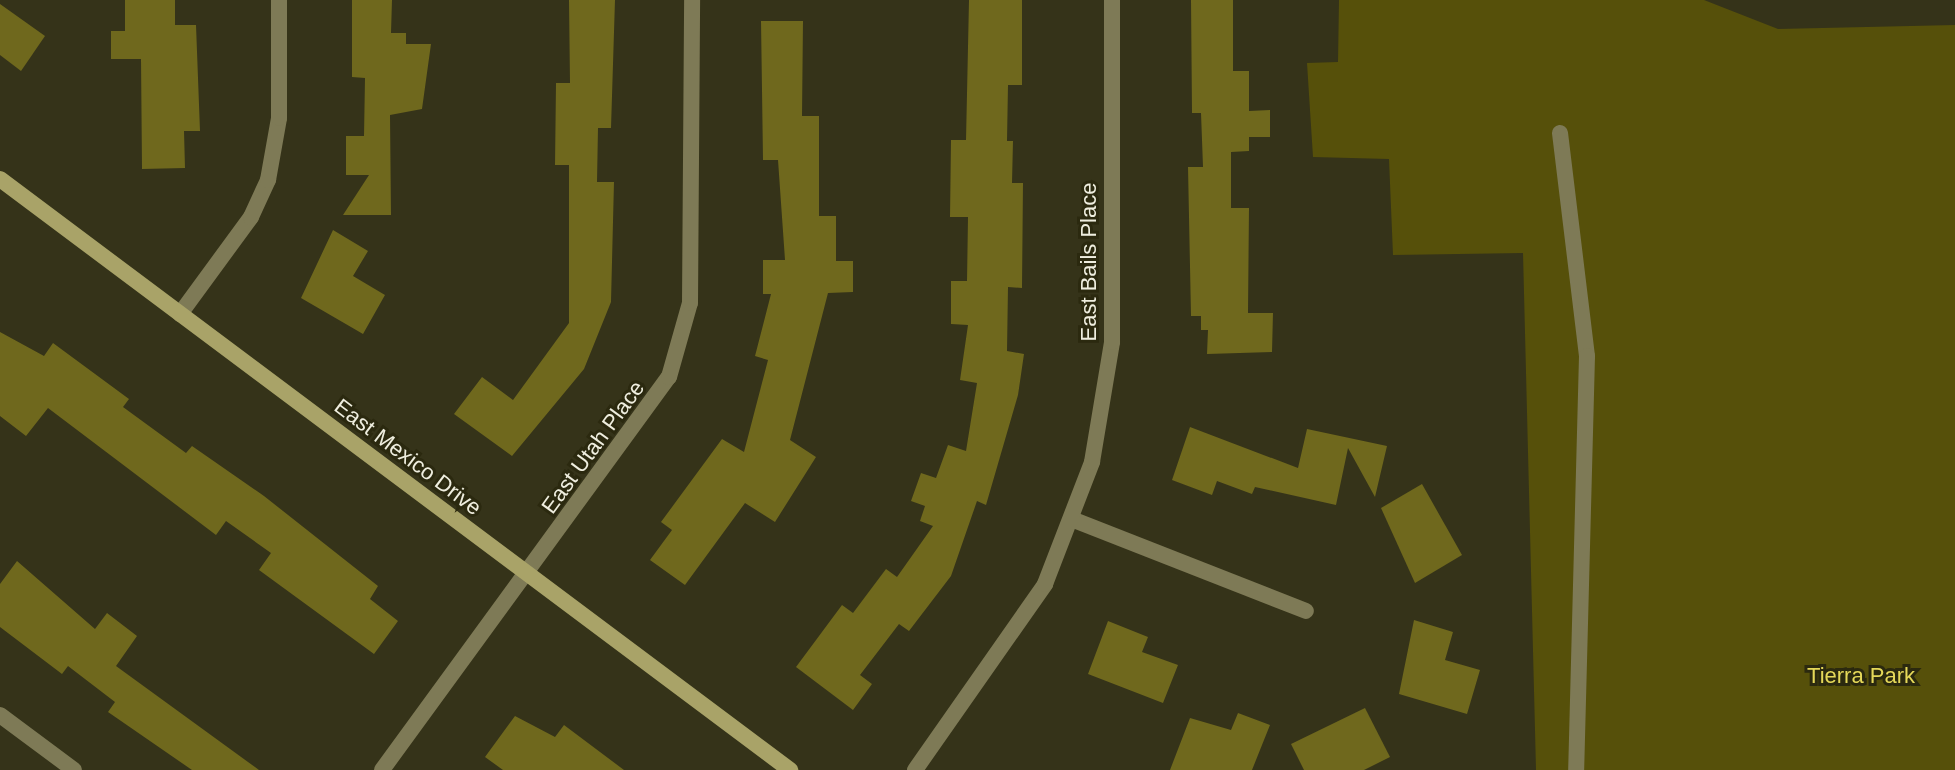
<!DOCTYPE html>
<html>
<head>
<meta charset="utf-8">
<style>
	body { margin:0 }
	#map { position:relative; width:1955px; height:770px; overflow:hidden; background:#353319; font-family:Helvetica,sans-serif }
	div>[style] { position:absolute }
	.green>* { inset:0; background:#56500a }
	.building>* { inset:0; background:#6f681d }
	.street>* { height:16px; margin:-8px; padding:0 8px; transform-origin:8px; border-radius:8px; background:#7e7a56 }
	.secondary>* { height:16px; margin:-8px; padding:0 8px; transform-origin:8px; border-radius:8px; background:#a9a368 }
	span { translate:-50% -50%; white-space:nowrap; text-align:center; line-height:1.15; -webkit-text-stroke:6px #2b290f; paint-order:stroke }
	.street-label { font-size:22px; color:#efeedf }
	.park-label { font-size:22px; color:#e5d859 }
</style>
</head>
<body>
<div id="map">
	<div class="green">
		<i style="clip-path:polygon(1339px 0,1704px 0,1778px 29px,1955px 25px,1955px 770px,1536px 770px,1523px 253px,1393px 255px,1389px 159px,1313px 157px,1307px 63px,1338px 62px)"></i>
	</div>
	<div class="building">
		<i style="clip-path:polygon(125px 0,175px 0,175px 25px,196px 25px,200px 131px,184px 131px,185px 168px,142px 169px,141px 59px,111px 59px,111px 31px,125px 31px)"></i>
		<i style="clip-path:polygon(352px 0,392px 0,391px 33px,406px 33px,406px 44px,431px 44px,422px 109px,390px 115px,391px 215px,343px 215px,369px 175px,346px 175px,346px 136px,364px 136px,365px 78px,352px 77px)"></i>
		<i style="clip-path:polygon(569px 0,615px 0,611px 128px,598px 128px,597px 182px,614px 182px,611px 302px,584px 369px,512px 456px,454px 414px,482px 377px,513px 400px,569px 323px,569px 165px,555px 165px,556px 83px,570px 83px)"></i>
		<i style="clip-path:polygon(969px 0,1022px 0,1022px 85px,1008px 85px,1007px 141px,1013px 141px,1012px 183px,1023px 183px,1022px 288px,1008px 287px,1007px 351px,1024px 354px,1018px 395px,986px 505px,977px 501px,951px 576px,909px 631px,899px 624px,860px 675px,872px 684px,853px 710px,796px 667px,842px 605px,853px 613px,886px 569px,897px 577px,933px 526px,920px 521px,925px 506px,911px 501px,921px 473px,936px 478px,948px 445px,966px 451px,977px 383px,960px 380px,968px 325px,951px 324px,951px 281px,967px 281px,968px 217px,950px 217px,951px 140px,966px 140px)"></i>
		<i style="clip-path:polygon(1191px 0,1233px 0,1233px 71px,1249px 71px,1249px 111px,1270px 110px,1270px 137px,1249px 137px,1249px 151px,1231px 152px,1231px 208px,1249px 208px,1248px 313px,1273px 313px,1272px 352px,1207px 354px,1208px 330px,1201px 330px,1201px 316px,1191px 316px,1188px 167px,1203px 167px,1201px 113px,1192px 113px)"></i>
		<i style="clip-path:polygon(0 4px,45px 36px,21px 71px,0 55px)"></i>
		<i style="clip-path:polygon(761px 21px,803px 21px,802px 116px,819px 116px,819px 216px,836px 216px,836px 261px,853px 261px,853px 292px,828px 293px,790px 440px,816px 457px,775px 522px,745px 503px,685px 585px,650px 560px,672px 530px,661px 522px,722px 439px,744px 452px,768px 360px,755px 356px,771px 294px,763px 294px,763px 260px,785px 260px,778px 160px,763px 160px)"></i>
		<i style="clip-path:polygon(333px 230px,368px 251px,353px 276px,385px 295px,363px 334px,301px 298px)"></i>
		<i style="clip-path:polygon(0 332px,44px 356px,53px 343px,129px 399px,123px 407px,186px 453px,192px 446px,264px 496px,378px 586px,370px 599px,398px 621px,374px 654px,259px 570px,271px 553px,226px 521px,216px 535px,48px 408px,26px 436px,0 416px)"></i>
		<i style="clip-path:polygon(1190px 427px,1298px 468px,1307px 429px,1387px 446px,1375px 497px,1348px 448px,1336px 505px,1255px 487px,1252px 494px,1217px 481px,1212px 495px,1172px 480px)"></i>
		<i style="clip-path:polygon(1422px 484px,1462px 555px,1415px 583px,1381px 508px)"></i>
		<i style="clip-path:polygon(17px 561px,95px 629px,107px 613px,137px 636px,116px 666px,259px 770px,192px 770px,108px 712px,115px 702px,68px 666px,62px 674px,0 627px,0 584px)"></i>
		<i style="clip-path:polygon(1414px 620px,1453px 632px,1445px 660px,1480px 670px,1467px 714px,1399px 694px)"></i>
		<i style="clip-path:polygon(1108px 621px,1148px 637px,1142px 652px,1178px 665px,1163px 703px,1088px 674px)"></i>
		<i style="clip-path:polygon(1365px 708px,1390px 757px,1364px 770px,1304px 770px,1291px 744px)"></i>
		<i style="clip-path:polygon(1238px 713px,1270px 725px,1252px 770px,1170px 770px,1190px 718px,1231px 730px)"></i>
		<i style="clip-path:polygon(515px 716px,555px 737px,564px 725px,624px 770px,503px 770px,485px 757px)"></i>
	</div>
	<div class="street">
		<i style="left:1560px;top:133px;width:225px;rotate:83.1deg"></i>
		<i style="left:1587px;top:356px;width:414px;rotate:91.5deg"></i>
		<i style="left:180px;top:314px;width:120px;rotate:-53.8deg"></i>
		<i style="left:251px;top:217px;width:41px;rotate:-65.3deg"></i>
		<i style="left:268px;top:180px;width:63px;rotate:-79.9deg"></i>
		<i style="left:279px;top:118px;width:118px;rotate:-90deg"></i>
		<i style="left:1074px;top:520px;width:249px;rotate:21.4deg"></i>
		<i style="left:0;top:715px;width:92px;rotate:36.6deg"></i>
		<i style="left:382px;top:770px;width:487px;rotate:-53.9deg"></i>
		<i style="left:669px;top:377px;width:77px;rotate:-74.2deg"></i>
		<i style="left:690px;top:303px;width:303px;rotate:-89.6deg"></i>
		<i style="left:915px;top:770px;width:227px;rotate:-55deg"></i>
		<i style="left:1045px;top:584px;width:131px;rotate:-68.9deg"></i>
		<i style="left:1092px;top:462px;width:122px;rotate:-80.5deg"></i>
		<i style="left:1112px;top:342px;width:342px;rotate:-90deg"></i>
	</div>
	<div class="secondary">
		<i style="left:0;top:179px;width:987px;rotate:36.8deg"></i>
	</div>
	<div class="street-label">
		<span style="left:1089px;top:262px;rotate:-90deg">East Bails Place</span>
		<span style="left:593px;top:447px;rotate:-54deg">East Utah Place</span>
		<span style="left:408px;top:457px;rotate:37deg">East Mexico Drive</span>
	</div>
	<div class="park-label">
		<span style="left:1861px;top:676px">Tierra Park</span>
	</div>
</div>
</body>
</html>
